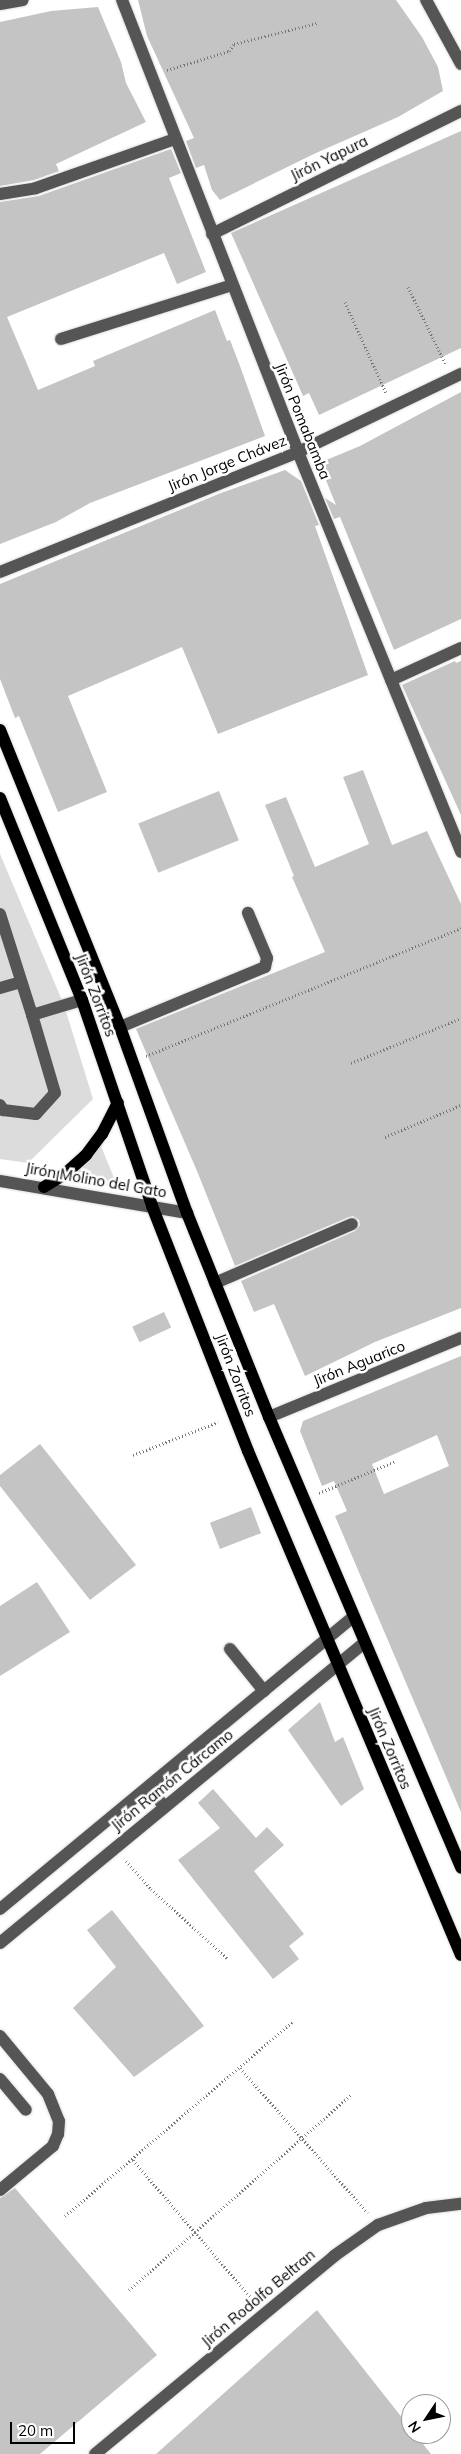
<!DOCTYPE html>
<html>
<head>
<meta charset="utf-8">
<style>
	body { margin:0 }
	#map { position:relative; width:461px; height:2454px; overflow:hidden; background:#fff; font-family:Mulish,sans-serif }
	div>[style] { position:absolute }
	.green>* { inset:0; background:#dcdcdc }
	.building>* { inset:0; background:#c4c4c4; transform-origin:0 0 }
	.path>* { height:3px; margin-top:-1.5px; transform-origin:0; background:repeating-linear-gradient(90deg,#777 0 1px,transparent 0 3.5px) }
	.roads { filter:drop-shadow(0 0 1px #dbdbdb) drop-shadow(0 0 1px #dbdbdb) }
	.minor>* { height:12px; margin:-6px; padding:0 6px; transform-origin:6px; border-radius:6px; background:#555 }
	.major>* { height:12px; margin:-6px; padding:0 6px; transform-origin:6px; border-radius:6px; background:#000 }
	span { translate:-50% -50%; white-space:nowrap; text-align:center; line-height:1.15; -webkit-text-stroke:5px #fff; paint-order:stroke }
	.street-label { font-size:15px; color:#000 }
	.north { position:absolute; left:401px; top:2394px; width:50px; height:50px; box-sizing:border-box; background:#fff; border:1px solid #999; border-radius:50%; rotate:236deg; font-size:14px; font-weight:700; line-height:20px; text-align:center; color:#000 }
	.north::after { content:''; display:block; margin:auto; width:18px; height:22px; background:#000; clip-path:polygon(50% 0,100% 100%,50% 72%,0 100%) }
	.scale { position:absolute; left:10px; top:2422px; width:65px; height:22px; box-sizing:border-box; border:2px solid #000; border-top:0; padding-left:6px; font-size:15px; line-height:18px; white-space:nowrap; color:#000; -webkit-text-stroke:4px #fff; paint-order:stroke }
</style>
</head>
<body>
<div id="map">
	<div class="green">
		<i style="clip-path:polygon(0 854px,64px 1005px,93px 1099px,28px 1163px,0 1159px)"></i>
		<i style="clip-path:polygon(101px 1146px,118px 1188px,76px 1180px,74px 1175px)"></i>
	</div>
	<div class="building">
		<i style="clip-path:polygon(138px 0,396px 0,422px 37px,438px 67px,443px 91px,398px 117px,316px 153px,220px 200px,212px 190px,204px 165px,196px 168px,186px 141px,194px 138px,147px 36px)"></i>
		<i style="clip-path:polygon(98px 7px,121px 62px,126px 83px,146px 122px,56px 164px,59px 171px,34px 180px,0 186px,0 22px,51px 11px)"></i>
		<i style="clip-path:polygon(461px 131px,461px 348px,319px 415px,309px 393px,303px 396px,231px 233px)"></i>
		<i style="clip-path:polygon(171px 149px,181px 173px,169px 178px,206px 272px,177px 284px,164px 253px,7px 317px,38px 390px,95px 366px,93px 361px,215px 310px,227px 341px,230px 340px,240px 366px,265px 436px,90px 503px,56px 522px,0 544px,0 202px,39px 196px)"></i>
		<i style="clip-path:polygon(461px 392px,461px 619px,394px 650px,340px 517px,334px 519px,325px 498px,336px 505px,319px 463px,360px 446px)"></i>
		<i style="clip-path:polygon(285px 470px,301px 481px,319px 525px,315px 526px,368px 675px,218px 734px,182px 647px,68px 696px,107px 792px,58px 812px,19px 716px,15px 718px,0 679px,0 584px,221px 493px)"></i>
		<i style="clip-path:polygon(455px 661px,456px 663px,461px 661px,461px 815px,402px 685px)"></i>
		<i style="clip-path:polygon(363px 770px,392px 845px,427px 831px,461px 904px,461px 1308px,375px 1342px,305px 1376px,274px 1304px,254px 1312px,241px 1281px,355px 1231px,360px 1225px,359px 1220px,353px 1216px,349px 1217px,235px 1266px,197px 1171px,136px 1029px,325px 952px,292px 877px,294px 876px,265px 805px,286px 797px,315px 867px,369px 844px,343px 777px)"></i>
		<i style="left:219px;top:791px;width:53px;height:87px;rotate:68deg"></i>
		<i style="left:164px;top:1312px;width:17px;height:35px;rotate:65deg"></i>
		<i style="clip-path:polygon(evenodd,461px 1356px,461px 1812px,335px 1516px,347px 1511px,334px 1481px,322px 1486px,300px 1431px,303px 1421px,461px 1356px,437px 1435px,449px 1466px,384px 1494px,372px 1464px,437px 1435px)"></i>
		<i style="clip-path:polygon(40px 1444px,136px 1565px,90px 1600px,0 1486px,0 1475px)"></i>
		<i style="left:251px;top:1507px;width:28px;height:44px;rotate:69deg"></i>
		<i style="clip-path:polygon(37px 1582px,70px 1632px,0 1676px,0 1606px)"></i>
		<i style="clip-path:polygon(320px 1702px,335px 1742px,343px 1737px,364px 1789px,341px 1806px,288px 1730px)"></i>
		<i style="clip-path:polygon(213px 1789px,256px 1838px,267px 1827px,284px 1845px,254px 1871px,304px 1934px,289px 1946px,299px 1959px,273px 1979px,178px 1860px,220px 1828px,198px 1803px)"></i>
		<i style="clip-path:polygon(112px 1910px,204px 2026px,134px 2077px,73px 2008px,116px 1967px,87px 1930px)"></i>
		<i style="clip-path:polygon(15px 2188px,157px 2355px,40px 2454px,0 2454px,0 2198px)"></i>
		<i style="clip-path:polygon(317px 2310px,411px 2429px,411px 2434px,415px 2434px,431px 2454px,156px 2454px)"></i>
	</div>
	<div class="path">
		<i style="left:167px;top:70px;width:65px;rotate:-17deg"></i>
		<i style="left:229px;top:51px;width:9px;rotate:-54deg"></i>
		<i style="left:234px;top:44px;width:86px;rotate:-14.2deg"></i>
		<i style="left:408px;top:287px;width:85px;rotate:64deg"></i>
		<i style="left:345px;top:302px;width:100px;rotate:65.7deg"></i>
		<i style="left:146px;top:1056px;width:340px;rotate:-22.1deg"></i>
		<i style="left:351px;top:1063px;width:119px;rotate:-22.2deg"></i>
		<i style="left:385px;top:1137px;width:82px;rotate:-22.8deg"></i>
		<i style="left:133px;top:1455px;width:91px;rotate:-21.2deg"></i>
		<i style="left:319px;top:1493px;width:83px;rotate:-22.6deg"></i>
		<i style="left:126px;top:1861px;width:38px;rotate:48deg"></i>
		<i style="left:151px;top:1889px;width:104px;rotate:42.3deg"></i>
		<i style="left:240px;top:2068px;width:193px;rotate:48.6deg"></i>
		<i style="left:133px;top:2160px;width:186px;rotate:49.4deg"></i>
		<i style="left:65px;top:2216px;width:299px;rotate:-40.5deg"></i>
		<i style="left:129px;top:2290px;width:297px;rotate:-41.3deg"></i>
	</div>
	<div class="roads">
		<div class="minor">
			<i style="left:122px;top:0;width:485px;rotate:68.7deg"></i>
			<i style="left:298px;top:452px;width:432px;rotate:67.8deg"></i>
			<i style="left:426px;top:0;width:73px;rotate:61.3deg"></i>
			<i style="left:0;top:4px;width:23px;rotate:-10deg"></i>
			<i style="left:0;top:194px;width:36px;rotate:-9deg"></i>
			<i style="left:36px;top:188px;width:147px;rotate:-19.4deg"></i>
			<i style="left:212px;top:234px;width:278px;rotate:-26.3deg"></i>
			<i style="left:61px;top:339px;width:179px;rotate:-17.5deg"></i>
			<i style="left:0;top:572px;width:321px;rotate:-21.9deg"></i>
			<i style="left:298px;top:452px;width:181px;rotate:-25.6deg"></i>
			<i style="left:391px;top:680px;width:77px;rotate:-24.6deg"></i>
			<i style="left:0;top:914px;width:106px;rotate:72.4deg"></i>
			<i style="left:32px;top:1015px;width:52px;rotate:-16.7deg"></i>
			<i style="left:0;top:988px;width:22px;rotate:-16deg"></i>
			<i style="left:120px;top:1027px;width:157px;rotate:-22.5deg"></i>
			<i style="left:265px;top:967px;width:9px;rotate:-77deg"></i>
			<i style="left:267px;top:958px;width:49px;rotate:-112.9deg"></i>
			<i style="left:0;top:1105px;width:6px;rotate:59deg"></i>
			<i style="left:3px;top:1110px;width:33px;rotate:7deg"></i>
			<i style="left:36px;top:1114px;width:28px;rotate:-48deg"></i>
			<i style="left:55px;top:1093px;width:81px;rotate:-106.4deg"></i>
			<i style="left:0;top:1181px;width:190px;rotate:9.7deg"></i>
			<i style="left:215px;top:1283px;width:149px;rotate:-23.3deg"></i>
			<i style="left:269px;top:1417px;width:208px;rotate:-22.4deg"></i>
			<i style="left:230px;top:1649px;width:54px;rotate:51deg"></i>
			<i style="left:148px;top:1787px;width:26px;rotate:50deg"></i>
			<i style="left:0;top:1909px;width:458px;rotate:-39.6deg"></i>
			<i style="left:0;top:1943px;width:472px;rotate:-39.5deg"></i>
			<i style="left:0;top:2036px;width:75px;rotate:50.4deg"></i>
			<i style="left:48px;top:2094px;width:29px;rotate:68deg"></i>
			<i style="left:59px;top:2121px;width:13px;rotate:94deg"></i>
			<i style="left:58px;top:2134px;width:13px;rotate:113deg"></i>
			<i style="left:53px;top:2146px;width:69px;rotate:140.3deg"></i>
			<i style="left:0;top:2079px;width:40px;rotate:50deg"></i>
			<i style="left:95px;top:2454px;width:310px;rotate:-39.6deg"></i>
			<i style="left:334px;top:2256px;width:54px;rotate:-35.2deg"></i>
			<i style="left:378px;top:2225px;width:51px;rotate:-19.5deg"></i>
			<i style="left:426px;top:2208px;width:35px;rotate:-7deg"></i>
		</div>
		<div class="major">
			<i style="left:0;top:730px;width:320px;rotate:68deg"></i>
			<i style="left:120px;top:1027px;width:198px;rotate:70.2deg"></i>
			<i style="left:187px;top:1213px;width:220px;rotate:68.1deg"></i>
			<i style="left:269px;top:1417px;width:490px;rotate:66.9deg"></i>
			<i style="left:0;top:798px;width:218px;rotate:67.9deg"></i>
			<i style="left:82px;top:1000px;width:218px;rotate:71.2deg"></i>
			<i style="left:152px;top:1206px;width:263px;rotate:68.6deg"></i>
			<i style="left:248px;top:1451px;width:547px;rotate:67.09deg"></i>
			<i style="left:44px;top:1187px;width:26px;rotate:-32deg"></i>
			<i style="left:66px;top:1173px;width:27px;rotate:-42deg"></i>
			<i style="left:86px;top:1155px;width:26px;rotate:-53deg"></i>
			<i style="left:102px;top:1134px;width:35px;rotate:-63deg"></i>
		</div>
	</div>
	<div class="street-label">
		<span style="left:329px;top:158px;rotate:-26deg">Jirón Yapura</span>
		<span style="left:303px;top:421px;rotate:68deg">Jirón Pomabamba</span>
		<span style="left:227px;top:463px;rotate:-22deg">Jirón Jorge Chávez</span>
		<span style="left:96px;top:995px;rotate:69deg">Jirón Zorritos</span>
		<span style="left:96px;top:1180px;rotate:10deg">Jirón Molino del Gato</span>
		<span style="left:359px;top:1363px;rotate:-22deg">Jirón Aguarico</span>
		<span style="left:236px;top:1375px;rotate:69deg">Jirón Zorritos</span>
		<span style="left:390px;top:1748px;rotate:67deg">Jirón Zorritos</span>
		<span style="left:172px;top:1780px;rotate:-39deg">Jirón Ramón Cárcamo</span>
		<span style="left:258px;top:2298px;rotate:-40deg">Jirón Rodolfo Beltran</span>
	</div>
	<div class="north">N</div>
	<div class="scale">20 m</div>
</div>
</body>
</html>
